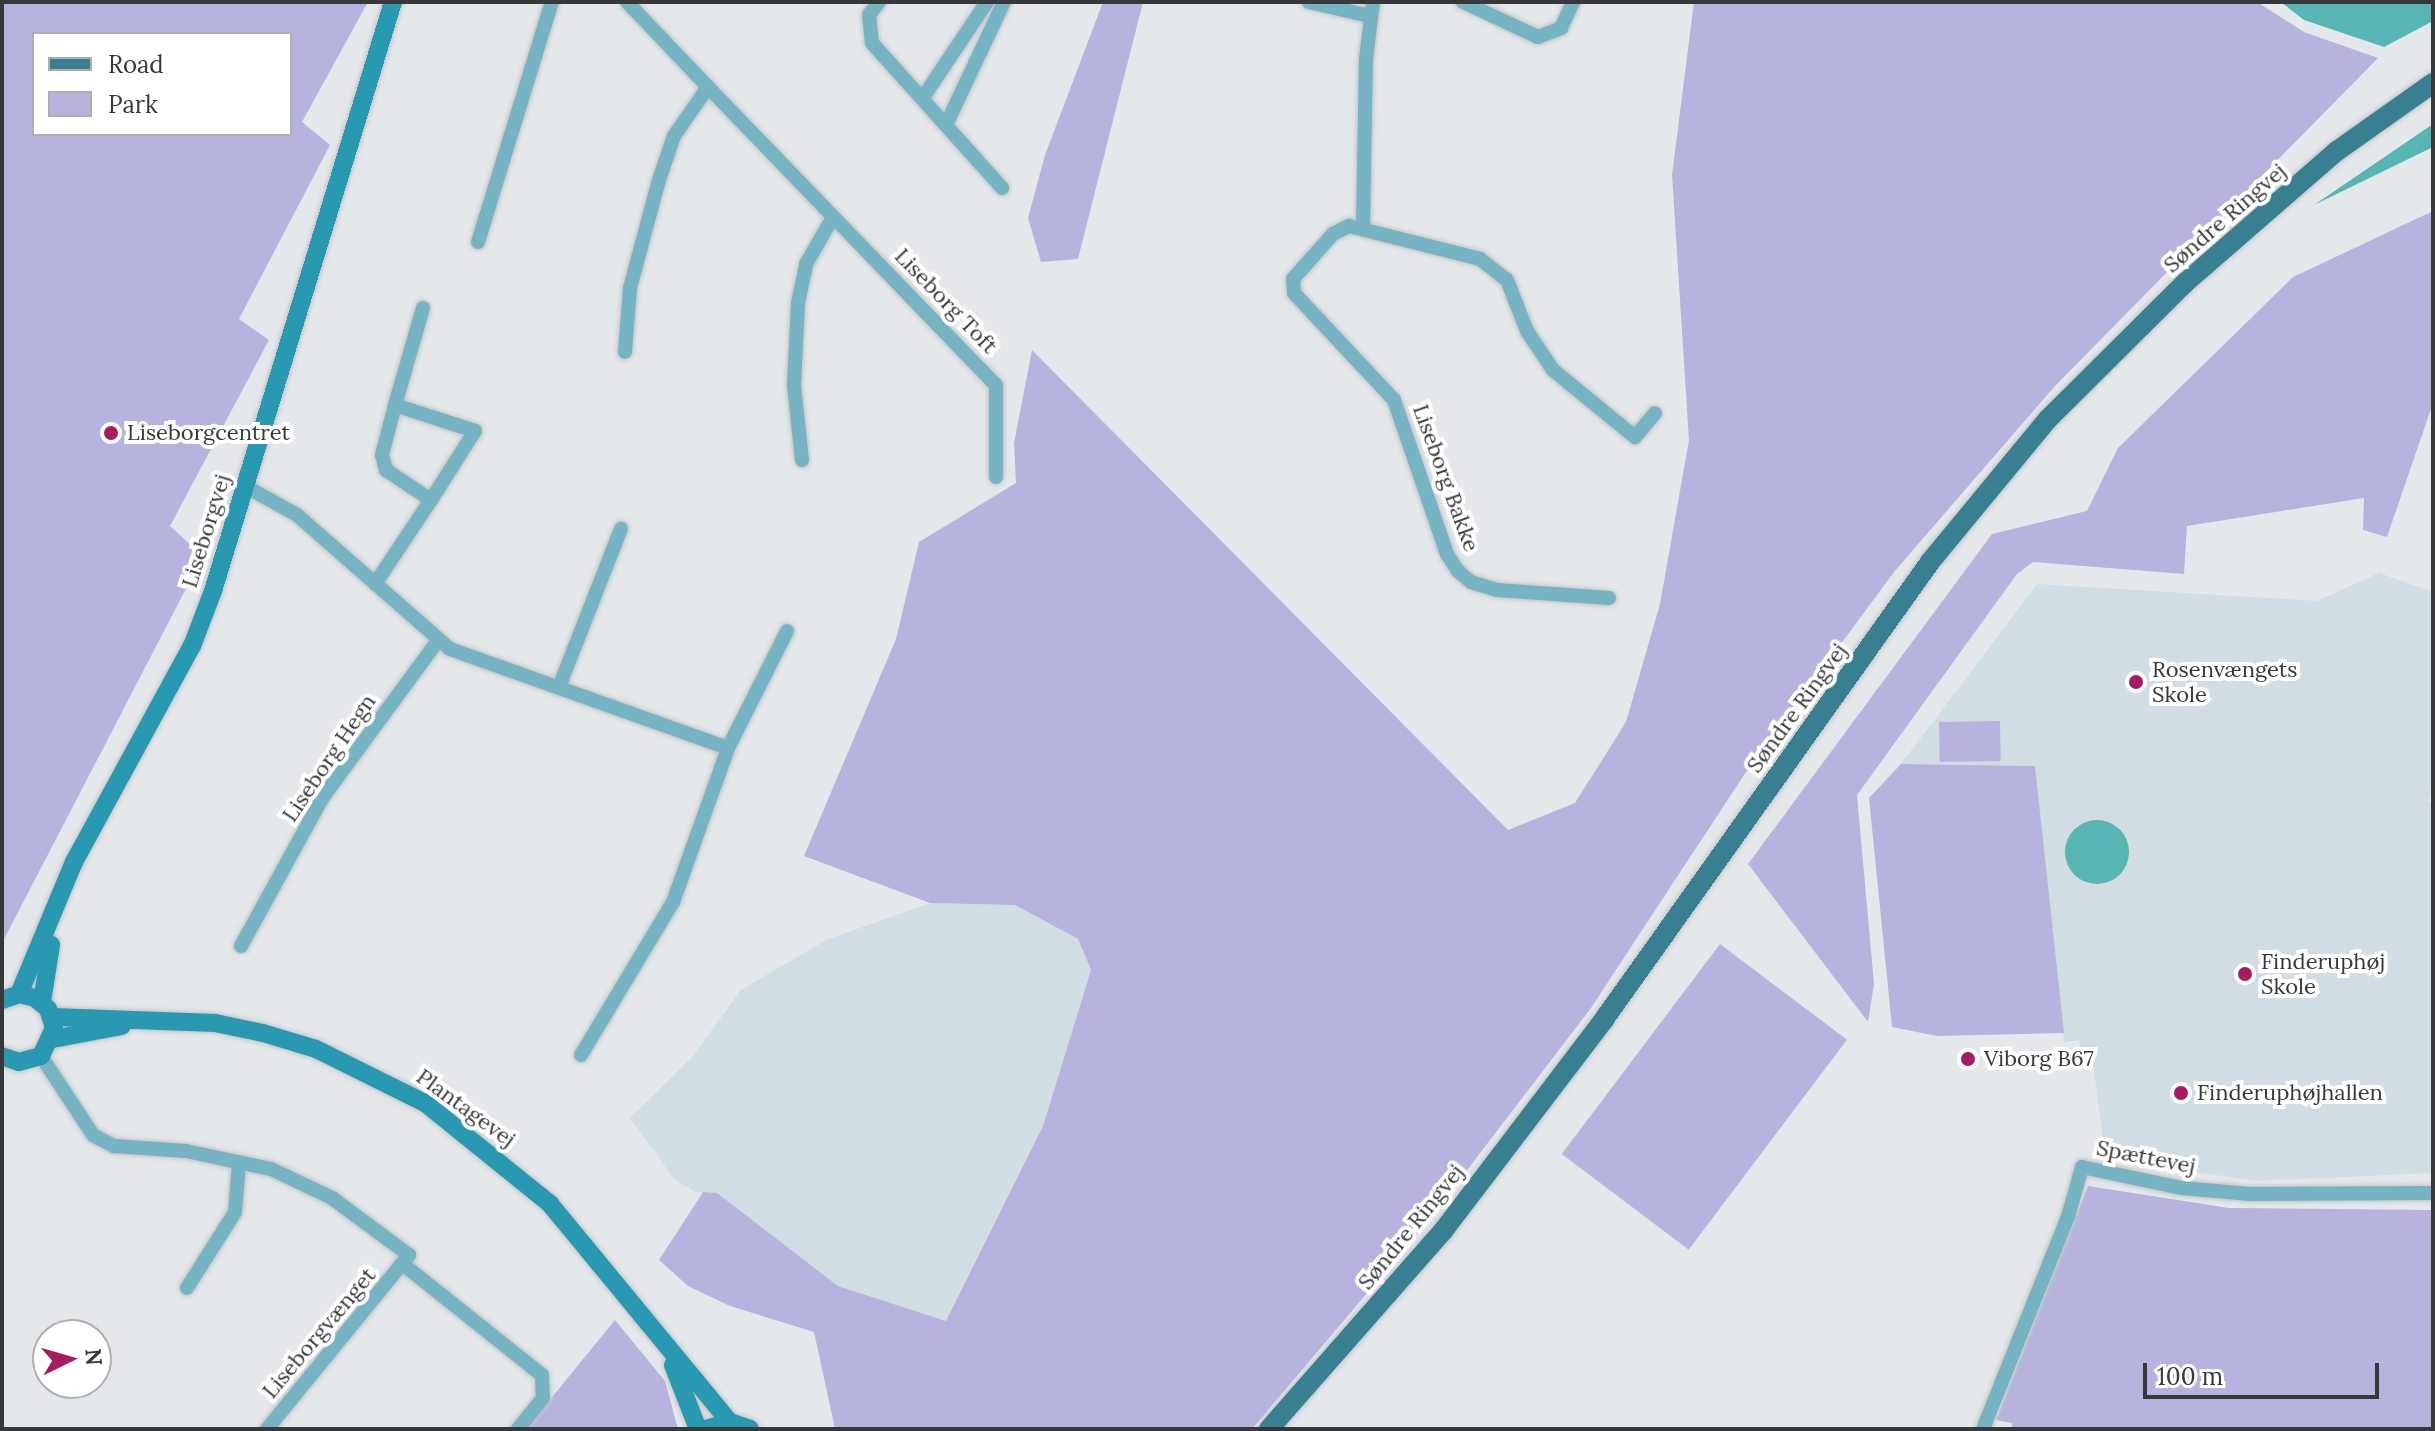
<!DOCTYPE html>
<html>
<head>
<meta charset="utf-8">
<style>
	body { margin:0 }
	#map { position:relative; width:2435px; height:1431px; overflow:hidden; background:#e5e8eb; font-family:Lora,serif }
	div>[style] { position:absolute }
	.built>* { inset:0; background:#d2dce3 }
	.green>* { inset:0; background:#b6b4de; transform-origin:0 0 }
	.water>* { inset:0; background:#57b6b3 }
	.round { border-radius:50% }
	.roads { filter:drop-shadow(0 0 2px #c2c5c7) drop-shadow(0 0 2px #c2c5c7) }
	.street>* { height:14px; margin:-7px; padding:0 7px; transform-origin:7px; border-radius:7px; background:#76b4c4 }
	.secondary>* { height:18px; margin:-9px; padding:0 9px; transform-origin:9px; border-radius:9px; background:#2999b2 }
	.primary>* { height:20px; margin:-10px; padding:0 10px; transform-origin:10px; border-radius:10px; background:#377f91 }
	.dots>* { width:22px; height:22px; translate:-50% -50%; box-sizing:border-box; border:4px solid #fff; border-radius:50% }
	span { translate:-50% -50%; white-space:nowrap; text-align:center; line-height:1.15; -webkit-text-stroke:8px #fff; paint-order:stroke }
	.street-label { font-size:22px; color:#363839 }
	.poi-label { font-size:22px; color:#363839 }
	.left { translate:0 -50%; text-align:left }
	.frame { position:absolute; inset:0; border:4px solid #363839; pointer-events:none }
	.legend { position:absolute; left:32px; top:32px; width:260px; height:104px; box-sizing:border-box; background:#fff; border:2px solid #afafb0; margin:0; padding:10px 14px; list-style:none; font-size:24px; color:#363839 }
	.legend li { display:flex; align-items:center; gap:16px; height:40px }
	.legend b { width:40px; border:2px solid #afafb0 }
	.north { position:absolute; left:32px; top:1319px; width:80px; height:80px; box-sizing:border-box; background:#fff; border:2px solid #afafb0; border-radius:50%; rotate:85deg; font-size:22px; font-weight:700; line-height:32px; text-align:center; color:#363839 }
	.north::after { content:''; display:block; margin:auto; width:28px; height:36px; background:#a71b5f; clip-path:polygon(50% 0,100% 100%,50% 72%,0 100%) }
	.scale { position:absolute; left:2143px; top:1363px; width:236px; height:36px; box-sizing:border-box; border:4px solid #363839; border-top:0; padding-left:10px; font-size:24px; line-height:28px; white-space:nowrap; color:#363839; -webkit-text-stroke:6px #fff; paint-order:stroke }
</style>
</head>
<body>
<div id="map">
	<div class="built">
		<i style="clip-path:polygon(2379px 573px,2433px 592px,2433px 780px,2428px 802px,2433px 803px,2433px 1173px,2256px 1181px,2106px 1159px,2093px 1064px,2081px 1053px,2079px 1040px,2064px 1042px,2035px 766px,1901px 764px,2037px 584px,2317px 601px)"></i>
		<i style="clip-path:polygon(930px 903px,1015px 905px,1078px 939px,1091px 970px,1043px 1126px,946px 1321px,838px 1286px,717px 1193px,695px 1192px,674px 1179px,630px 1118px,692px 1057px,741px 990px,826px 940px)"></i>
	</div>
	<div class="green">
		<i style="clip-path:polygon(evenodd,2px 2px,368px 2px,302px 122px,330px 145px,239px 319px,269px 340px,170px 526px,203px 556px,2px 943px,2px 2px,34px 34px,290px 34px,290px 134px,34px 134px,34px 34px)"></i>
		<i style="clip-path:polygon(1103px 2px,1143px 2px,1078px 259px,1041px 262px,1028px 218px,1045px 155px)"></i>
		<i style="clip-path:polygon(1694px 2px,2257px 2px,2304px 32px,2378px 58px,2054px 387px,1894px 572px,1744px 775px,1591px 1008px,1429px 1220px,1252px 1429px,835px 1429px,814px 1332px,730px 1306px,688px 1286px,659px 1260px,703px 1192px,717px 1193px,838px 1286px,946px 1321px,1043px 1126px,1091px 970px,1078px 939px,1015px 905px,930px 903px,804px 856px,896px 639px,919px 542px,1016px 483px,1014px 443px,1032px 350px,1508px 830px,1575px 803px,1626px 722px,1660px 604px,1689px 440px,1672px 175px)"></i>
		<i style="clip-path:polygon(2433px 211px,2433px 403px,2387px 537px,2363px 530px,2364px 498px,2187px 526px,2184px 574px,2033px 562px,2017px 574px,1857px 795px,1874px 984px,1868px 1022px,1748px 864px,1992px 534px,2087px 511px,2118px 448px,2293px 277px)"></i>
		<i style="left:2000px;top:721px;width:40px;height:61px;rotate:89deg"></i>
		<i style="clip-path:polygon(1901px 764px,2035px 766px,2064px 1033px,1937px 1036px,1892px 1027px,1869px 798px)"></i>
		<i style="left:1720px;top:944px;width:159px;height:263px;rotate:37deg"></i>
		<i style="clip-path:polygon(2088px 1186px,2229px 1208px,2433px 1210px,2433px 1429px,2012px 1429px,2012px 1423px,1996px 1420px)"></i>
		<i style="clip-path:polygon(615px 1320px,665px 1381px,678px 1429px,526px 1429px)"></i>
	</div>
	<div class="water">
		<i style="clip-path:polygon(2281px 2px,2433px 2px,2433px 21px,2384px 47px,2304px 20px)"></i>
		<i style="clip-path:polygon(2433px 124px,2433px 147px,2314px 205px)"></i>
		<i class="round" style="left:2065px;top:820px;width:64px;height:64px"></i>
	</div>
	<div class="roads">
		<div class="street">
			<i style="left:879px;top:2px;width:16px;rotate:128deg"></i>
			<i style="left:869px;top:15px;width:28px;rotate:84deg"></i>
			<i style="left:872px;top:43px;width:195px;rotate:48.1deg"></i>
			<i style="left:1309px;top:2px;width:63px;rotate:12.9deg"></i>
			<i style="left:1463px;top:2px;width:83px;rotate:25deg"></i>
			<i style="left:1538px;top:37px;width:25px;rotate:-21deg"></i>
			<i style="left:1561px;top:28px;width:29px;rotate:-65deg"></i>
			<i style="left:708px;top:87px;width:414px;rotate:46deg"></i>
			<i style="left:996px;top:385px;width:92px;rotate:90deg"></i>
			<i style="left:924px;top:96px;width:113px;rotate:-56.2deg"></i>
			<i style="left:946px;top:125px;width:136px;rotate:-64.8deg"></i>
			<i style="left:1363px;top:227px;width:168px;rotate:-89deg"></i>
			<i style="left:1366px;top:59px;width:57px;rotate:-83deg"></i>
			<i style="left:478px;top:242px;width:251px;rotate:-72.9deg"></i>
			<i style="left:625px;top:352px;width:64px;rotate:-85.5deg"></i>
			<i style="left:630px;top:288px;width:112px;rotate:-75deg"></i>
			<i style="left:659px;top:180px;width:46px;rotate:-71.2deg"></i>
			<i style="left:674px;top:136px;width:60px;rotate:-55.2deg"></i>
			<i style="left:708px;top:87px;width:117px;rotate:-133.6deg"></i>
			<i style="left:395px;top:405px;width:101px;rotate:-73.9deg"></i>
			<i style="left:802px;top:460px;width:75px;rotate:-96.1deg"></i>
			<i style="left:794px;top:385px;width:82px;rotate:-87.2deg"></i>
			<i style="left:798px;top:303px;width:40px;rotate:-78deg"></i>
			<i style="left:806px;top:264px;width:54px;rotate:-60.1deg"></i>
			<i style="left:245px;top:486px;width:60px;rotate:29.1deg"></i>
			<i style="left:297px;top:515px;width:203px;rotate:41.2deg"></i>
			<i style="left:450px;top:649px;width:295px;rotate:19.6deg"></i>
			<i style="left:375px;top:584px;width:101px;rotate:-56.3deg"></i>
			<i style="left:431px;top:500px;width:82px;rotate:-57.5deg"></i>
			<i style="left:475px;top:431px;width:84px;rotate:-162deg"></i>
			<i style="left:395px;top:405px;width:52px;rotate:104.6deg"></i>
			<i style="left:382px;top:455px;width:16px;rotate:75deg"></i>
			<i style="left:386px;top:470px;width:54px;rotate:33.7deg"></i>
			<i style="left:1609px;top:598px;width:112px;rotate:-175.9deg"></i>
			<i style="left:1497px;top:590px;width:27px;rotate:-163deg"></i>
			<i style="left:1471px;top:582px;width:17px;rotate:-140deg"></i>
			<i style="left:1458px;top:571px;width:20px;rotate:-123deg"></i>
			<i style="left:1447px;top:554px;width:163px;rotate:-109deg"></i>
			<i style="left:1394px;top:400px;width:146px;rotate:-133.1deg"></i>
			<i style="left:1294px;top:293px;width:14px;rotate:-94deg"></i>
			<i style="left:1293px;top:279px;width:60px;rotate:-48.4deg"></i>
			<i style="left:1333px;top:234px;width:18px;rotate:-27deg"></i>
			<i style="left:1349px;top:226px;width:135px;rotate:14.1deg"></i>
			<i style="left:1480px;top:259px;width:34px;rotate:38deg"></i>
			<i style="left:1507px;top:280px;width:55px;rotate:68.6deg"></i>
			<i style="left:1527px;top:331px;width:47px;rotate:56.3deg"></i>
			<i style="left:1553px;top:370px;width:106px;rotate:39.3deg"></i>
			<i style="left:1635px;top:437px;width:31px;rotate:-50deg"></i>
			<i style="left:559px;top:687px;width:170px;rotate:-68.6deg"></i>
			<i style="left:241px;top:946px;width:170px;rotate:-61.2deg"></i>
			<i style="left:323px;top:797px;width:192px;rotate:-53.7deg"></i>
			<i style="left:581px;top:1055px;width:179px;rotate:-59deg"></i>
			<i style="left:673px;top:902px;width:164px;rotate:-70.3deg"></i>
			<i style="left:728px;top:748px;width:131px;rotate:-63.2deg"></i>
			<i style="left:41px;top:1056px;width:95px;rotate:56.6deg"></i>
			<i style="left:93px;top:1135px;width:24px;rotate:28deg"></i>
			<i style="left:114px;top:1146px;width:72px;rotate:4deg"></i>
			<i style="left:186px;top:1151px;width:87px;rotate:12deg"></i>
			<i style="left:271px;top:1169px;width:68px;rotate:25.4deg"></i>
			<i style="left:332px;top:1198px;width:96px;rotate:36.5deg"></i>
			<i style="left:409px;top:1255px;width:225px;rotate:129.2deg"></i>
			<i style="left:404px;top:1265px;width:176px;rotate:38.6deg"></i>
			<i style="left:542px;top:1375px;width:23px;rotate:88deg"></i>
			<i style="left:543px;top:1398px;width:40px;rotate:129deg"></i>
			<i style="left:187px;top:1288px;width:90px;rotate:-57.7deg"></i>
			<i style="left:235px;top:1212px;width:50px;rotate:-85.4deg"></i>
			<i style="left:1983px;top:1429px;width:228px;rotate:-68.2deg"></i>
			<i style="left:2068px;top:1217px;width:52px;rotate:-74.4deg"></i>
			<i style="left:2082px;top:1167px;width:102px;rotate:11.9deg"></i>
			<i style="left:2182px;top:1188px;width:68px;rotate:5deg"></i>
			<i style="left:2250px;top:1194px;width:183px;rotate:-0.3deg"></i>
		</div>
		<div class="secondary">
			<i style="left:19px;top:994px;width:143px;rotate:-67.4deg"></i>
			<i style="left:74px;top:862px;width:246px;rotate:-61.4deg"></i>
			<i style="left:192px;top:646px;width:59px;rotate:-69.1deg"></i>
			<i style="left:213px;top:591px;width:616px;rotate:-73.01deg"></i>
			<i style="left:2px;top:1000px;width:18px;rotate:-19deg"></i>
			<i style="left:19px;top:994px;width:16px;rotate:14deg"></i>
			<i style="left:35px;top:998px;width:17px;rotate:40deg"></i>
			<i style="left:48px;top:1009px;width:20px;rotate:72deg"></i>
			<i style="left:54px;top:1028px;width:31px;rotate:115deg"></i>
			<i style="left:41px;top:1056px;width:23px;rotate:165deg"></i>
			<i style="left:19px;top:1062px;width:18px;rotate:-161deg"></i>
			<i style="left:42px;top:1002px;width:58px;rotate:-81deg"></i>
			<i style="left:53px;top:1017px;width:162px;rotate:2.1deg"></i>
			<i style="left:215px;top:1023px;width:49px;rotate:11.8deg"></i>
			<i style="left:263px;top:1033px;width:55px;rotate:16.8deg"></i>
			<i style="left:316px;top:1049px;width:122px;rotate:26.4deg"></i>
			<i style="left:425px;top:1103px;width:161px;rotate:38.9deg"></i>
			<i style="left:550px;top:1204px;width:283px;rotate:50.5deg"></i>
			<i style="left:53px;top:1039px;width:70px;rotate:-10.7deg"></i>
			<i style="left:673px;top:1365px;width:69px;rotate:68.7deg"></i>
			<i style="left:706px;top:1429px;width:25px;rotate:-16deg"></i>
			<i style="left:730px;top:1422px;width:21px;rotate:19deg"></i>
		</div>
		<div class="primary">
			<i style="left:1269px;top:1429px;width:264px;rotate:-48.7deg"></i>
			<i style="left:1443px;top:1231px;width:268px;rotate:-52.7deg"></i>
			<i style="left:1605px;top:1018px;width:560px;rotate:-54.52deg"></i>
			<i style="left:1930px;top:562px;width:185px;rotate:-50.5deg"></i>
			<i style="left:2048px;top:419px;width:193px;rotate:-44.8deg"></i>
			<i style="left:2185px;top:283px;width:201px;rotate:-41deg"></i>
			<i style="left:2337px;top:151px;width:118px;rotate:-35.3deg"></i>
		</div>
	</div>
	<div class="dots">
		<i style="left:111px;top:433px;background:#a71b5f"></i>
		<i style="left:2136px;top:682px;background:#a71b5f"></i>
		<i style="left:2245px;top:974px;background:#a71b5f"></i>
		<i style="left:1968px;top:1059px;background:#a71b5f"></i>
		<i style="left:2181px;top:1093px;background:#a71b5f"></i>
	</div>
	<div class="street-label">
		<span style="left:2225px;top:218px;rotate:-41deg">Søndre Ringvej</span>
		<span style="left:946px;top:301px;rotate:46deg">Liseborg Toft</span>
		<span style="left:1446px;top:478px;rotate:70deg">Liseborg Bakke</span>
		<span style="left:206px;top:531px;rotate:-73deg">Liseborgvej</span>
		<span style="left:1797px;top:708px;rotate:-54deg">Søndre Ringvej</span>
		<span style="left:329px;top:758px;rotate:-56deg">Liseborg Hegn</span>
		<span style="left:466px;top:1108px;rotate:36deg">Plantagevej</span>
		<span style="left:2146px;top:1157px;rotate:11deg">Spættevej</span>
		<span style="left:1411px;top:1227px;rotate:-51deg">Søndre Ringvej</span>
		<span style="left:319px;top:1333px;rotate:-50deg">Liseborgvænget</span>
	</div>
	<div class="poi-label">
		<span class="left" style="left:127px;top:433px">Liseborgcentret</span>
		<span class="left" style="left:2152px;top:682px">Rosenvængets<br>Skole</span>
		<span class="left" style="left:2261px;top:974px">Finderuphøj<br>Skole</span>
		<span class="left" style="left:1984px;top:1059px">Viborg B67</span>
		<span class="left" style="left:2197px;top:1093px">Finderuphøjhallen</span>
	</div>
	<div class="frame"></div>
	<ul class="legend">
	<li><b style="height:10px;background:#377f91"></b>Road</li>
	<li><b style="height:22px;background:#b6b4de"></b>Park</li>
	</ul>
	<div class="north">N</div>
	<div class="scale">100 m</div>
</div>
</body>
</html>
